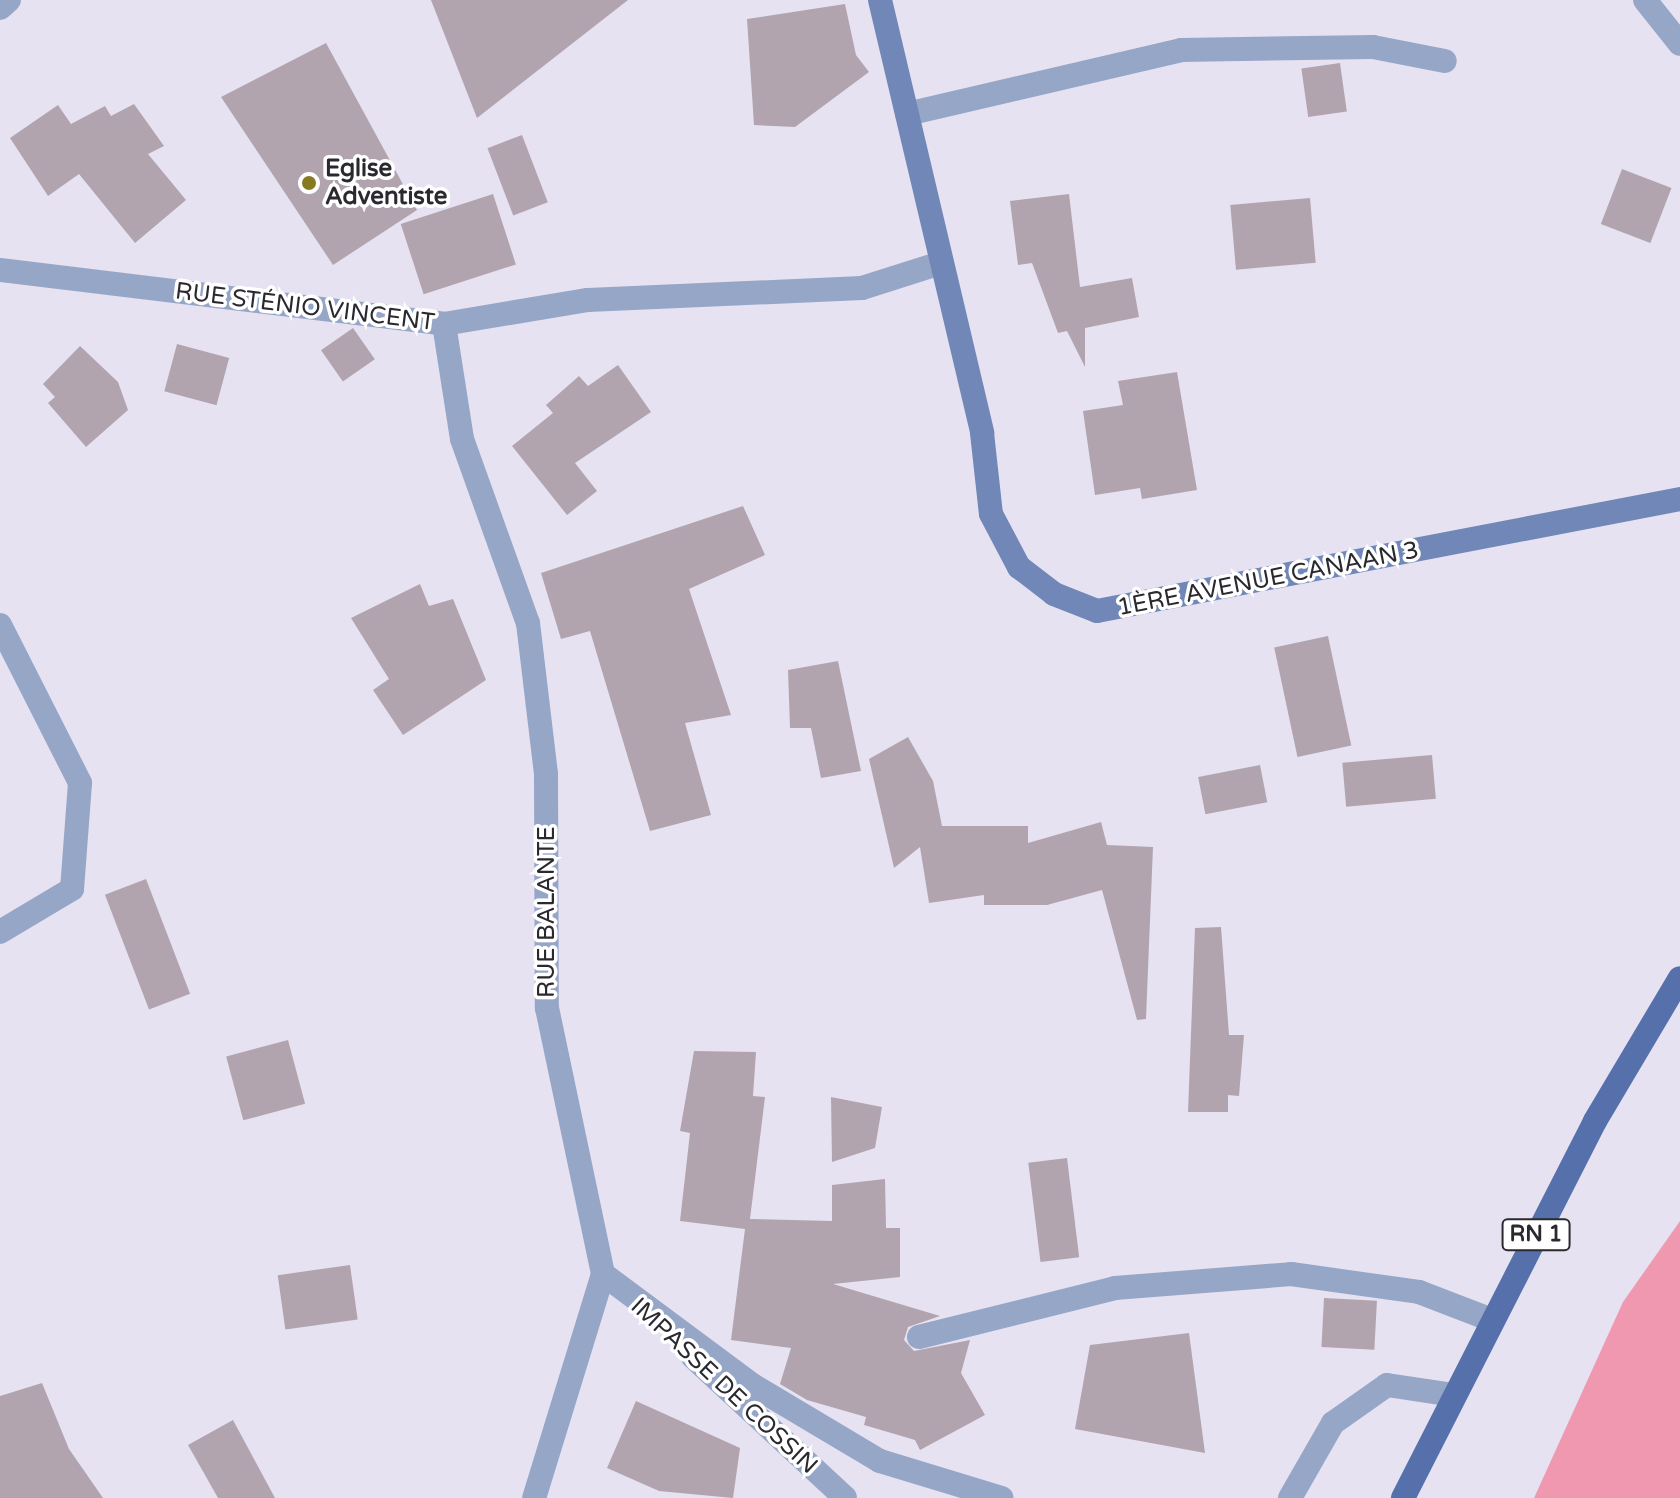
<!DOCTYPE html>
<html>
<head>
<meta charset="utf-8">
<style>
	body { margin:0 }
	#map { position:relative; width:1680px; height:1498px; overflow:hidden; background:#e6e2f2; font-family:"Varela Round",sans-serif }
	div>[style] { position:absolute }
	.green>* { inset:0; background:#f098af }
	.building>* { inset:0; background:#b1a4af; transform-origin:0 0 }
	.street>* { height:24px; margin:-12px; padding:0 12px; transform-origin:12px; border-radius:12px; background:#96a6c7 }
	.secondary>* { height:24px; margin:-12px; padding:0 12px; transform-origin:12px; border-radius:12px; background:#7087b7 }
	.primary>* { height:24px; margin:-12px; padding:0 12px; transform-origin:12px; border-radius:12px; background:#5570aa }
	.dots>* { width:22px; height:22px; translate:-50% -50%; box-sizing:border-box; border:4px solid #fff; border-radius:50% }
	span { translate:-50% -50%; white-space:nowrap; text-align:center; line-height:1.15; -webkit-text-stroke:7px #fff; paint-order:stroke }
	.shield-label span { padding:2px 6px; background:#fff; border:2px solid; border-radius:6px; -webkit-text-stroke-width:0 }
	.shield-label { font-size:22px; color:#2a292f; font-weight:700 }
	.poi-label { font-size:24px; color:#2a292f; font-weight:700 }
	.left { translate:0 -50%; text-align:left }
	.street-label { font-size:24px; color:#2a292f }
</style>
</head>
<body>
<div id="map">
	<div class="green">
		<i style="clip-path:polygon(1680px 1221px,1680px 1498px,1534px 1498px,1623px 1302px)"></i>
	</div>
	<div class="building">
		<i style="clip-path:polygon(431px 0,628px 0,477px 118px)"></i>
		<i style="clip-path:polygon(845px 4px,856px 55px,869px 72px,795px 127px,754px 125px,747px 19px)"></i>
		<i style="clip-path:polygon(326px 43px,417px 210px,333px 265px,221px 97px)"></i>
		<i style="left:1340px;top:63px;width:49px;height:39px;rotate:82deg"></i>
		<i style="clip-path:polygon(134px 104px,164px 146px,148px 154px,186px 200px,135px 243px,79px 174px,48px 196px,10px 138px,58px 105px,71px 124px,105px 106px,111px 116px)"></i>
		<i style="left:522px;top:135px;width:72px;height:37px;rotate:69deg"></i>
		<i style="left:1622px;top:169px;width:53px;height:59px;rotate:21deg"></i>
		<i style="left:493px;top:194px;width:74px;height:97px;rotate:72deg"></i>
		<i style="clip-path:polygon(1069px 194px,1080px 287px,1132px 278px,1139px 317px,1085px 328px,1085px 367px,1067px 331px,1058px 333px,1032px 263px,1018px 265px,1010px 201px)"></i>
		<i style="left:1310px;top:198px;width:65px;height:80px;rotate:85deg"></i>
		<i style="left:353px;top:328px;width:38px;height:39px;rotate:55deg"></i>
		<i style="left:177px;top:344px;width:54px;height:49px;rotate:15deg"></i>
		<i style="clip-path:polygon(80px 346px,118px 382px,128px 410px,86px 447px,48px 403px,55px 397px,43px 384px)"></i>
		<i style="clip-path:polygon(618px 365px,651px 412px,575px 463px,597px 491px,567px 515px,512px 446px,553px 413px,546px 405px,579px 376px,588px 386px)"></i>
		<i style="clip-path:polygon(1177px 372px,1197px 490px,1142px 499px,1140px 488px,1095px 495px,1083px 411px,1123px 405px,1118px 381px)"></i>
		<i style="clip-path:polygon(743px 506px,765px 555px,689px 589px,731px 715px,685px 723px,711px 815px,650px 831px,590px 631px,561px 639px,541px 573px)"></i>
		<i style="clip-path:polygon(420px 584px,429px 606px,453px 599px,486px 680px,403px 735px,373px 690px,389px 679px,351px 618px)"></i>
		<i style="left:1328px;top:636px;width:112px;height:55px;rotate:78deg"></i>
		<i style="clip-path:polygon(838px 661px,861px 771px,821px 778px,811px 728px,790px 728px,788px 670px)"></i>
		<i style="clip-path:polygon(908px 737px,933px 781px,942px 826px,1028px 826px,1028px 843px,1101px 822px,1107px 845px,1153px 847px,1146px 1019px,1137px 1020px,1102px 890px,1047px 905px,984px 905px,984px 895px,929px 903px,920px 847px,894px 868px,869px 759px)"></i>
		<i style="left:1432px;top:755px;width:44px;height:90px;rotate:85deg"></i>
		<i style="left:1260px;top:765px;width:38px;height:63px;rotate:79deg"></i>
		<i style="left:146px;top:879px;width:123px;height:44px;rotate:69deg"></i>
		<i style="clip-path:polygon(1221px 927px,1229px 1035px,1244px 1035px,1239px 1096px,1228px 1095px,1228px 1112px,1188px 1112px,1195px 928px)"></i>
		<i style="left:288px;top:1040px;width:66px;height:64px;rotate:75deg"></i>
		<i style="clip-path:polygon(694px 1051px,756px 1052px,753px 1096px,765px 1097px,750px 1219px,832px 1221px,832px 1185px,885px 1179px,886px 1228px,900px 1228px,900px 1277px,833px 1284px,940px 1316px,908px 1327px,904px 1340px,914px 1351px,970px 1340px,961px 1373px,985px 1415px,920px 1450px,915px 1440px,864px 1425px,866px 1417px,807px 1400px,780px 1384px,791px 1348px,731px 1340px,745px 1229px,680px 1221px,690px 1133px,680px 1131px)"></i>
		<i style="clip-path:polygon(831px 1097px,882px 1107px,875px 1148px,832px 1162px)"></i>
		<i style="left:1067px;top:1158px;width:100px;height:39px;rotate:83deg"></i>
		<i style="left:350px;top:1265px;width:55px;height:73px;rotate:82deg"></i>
		<i style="left:1324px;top:1298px;width:53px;height:49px;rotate:3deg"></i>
		<i style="clip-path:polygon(1189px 1333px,1205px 1453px,1075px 1429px,1090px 1345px)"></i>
		<i style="clip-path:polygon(42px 1383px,69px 1449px,103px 1498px,0 1498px,0 1396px)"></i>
		<i style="clip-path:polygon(636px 1401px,740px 1448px,733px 1498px,659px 1491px,607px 1468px)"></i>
		<i style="clip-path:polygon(233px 1420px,275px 1498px,218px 1498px,188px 1445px)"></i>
	</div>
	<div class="street">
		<i style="left:1645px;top:0;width:56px;rotate:51.5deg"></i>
		<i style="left:0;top:8px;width:12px;rotate:-42deg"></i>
		<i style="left:907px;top:114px;width:281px;rotate:-13.1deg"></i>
		<i style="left:1181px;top:50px;width:192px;rotate:-0.9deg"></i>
		<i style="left:1373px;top:47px;width:73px;rotate:11deg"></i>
		<i style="left:0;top:270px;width:447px;rotate:6.9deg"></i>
		<i style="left:444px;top:324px;width:146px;rotate:-9.5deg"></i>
		<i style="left:588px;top:300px;width:274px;rotate:-2.5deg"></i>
		<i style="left:862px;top:288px;width:83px;rotate:-17.6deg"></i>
		<i style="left:444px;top:324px;width:116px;rotate:81.1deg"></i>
		<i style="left:462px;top:439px;width:195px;rotate:70.3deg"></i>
		<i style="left:528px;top:623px;width:152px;rotate:83.2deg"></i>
		<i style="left:546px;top:774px;width:234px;rotate:89.8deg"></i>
		<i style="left:547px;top:1008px;width:272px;rotate:78.1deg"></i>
		<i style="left:603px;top:1274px;width:234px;rotate:107.1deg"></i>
		<i style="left:0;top:625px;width:177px;rotate:63.1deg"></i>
		<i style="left:80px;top:783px;width:106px;rotate:94.3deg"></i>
		<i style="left:72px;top:889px;width:84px;rotate:149.2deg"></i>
		<i style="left:603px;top:1274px;width:188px;rotate:36.6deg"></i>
		<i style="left:754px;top:1386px;width:147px;rotate:30.8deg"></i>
		<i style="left:880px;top:1461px;width:127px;rotate:16.9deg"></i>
		<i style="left:919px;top:1337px;width:202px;rotate:-14deg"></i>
		<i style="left:1115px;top:1288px;width:177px;rotate:-4.5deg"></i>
		<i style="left:1291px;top:1274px;width:129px;rotate:8deg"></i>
		<i style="left:1419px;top:1292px;width:78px;rotate:21deg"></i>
		<i style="left:693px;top:1357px;width:207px;rotate:42.8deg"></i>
		<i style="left:1290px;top:1498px;width:86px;rotate:-60.2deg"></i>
		<i style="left:1333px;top:1423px;width:66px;rotate:-35.1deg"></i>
		<i style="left:1387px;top:1385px;width:68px;rotate:8.5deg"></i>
	</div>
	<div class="secondary">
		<i style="left:880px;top:0;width:445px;rotate:76.7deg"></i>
		<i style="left:982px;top:433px;width:81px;rotate:83.7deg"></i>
		<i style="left:991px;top:514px;width:60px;rotate:62.2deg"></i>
		<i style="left:1019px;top:567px;width:44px;rotate:37.6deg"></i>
		<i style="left:1054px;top:594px;width:46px;rotate:21.6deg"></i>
		<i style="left:1097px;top:611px;width:594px;rotate:-10.87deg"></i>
	</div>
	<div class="primary">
		<i style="left:1403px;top:1498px;width:423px;rotate:-63deg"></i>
		<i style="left:1595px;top:1121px;width:166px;rotate:-59.3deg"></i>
	</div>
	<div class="dots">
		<i style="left:309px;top:183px;background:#877b20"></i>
	</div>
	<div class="shield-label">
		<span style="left:1536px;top:1235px">RN 1</span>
	</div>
	<div class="poi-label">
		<span class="left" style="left:325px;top:183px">Eglise<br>Adventiste</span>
	</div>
	<div class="street-label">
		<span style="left:305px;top:307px;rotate:7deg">RUE STÉNIO VINCENT</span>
		<span style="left:1268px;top:579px;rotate:-11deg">1ÈRE AVENUE CANAAN 3</span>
		<span style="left:547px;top:912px;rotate:-90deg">RUE BALANTE</span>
		<span style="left:724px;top:1386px;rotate:43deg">IMPASSE DE COSSIN</span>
	</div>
</div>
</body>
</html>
